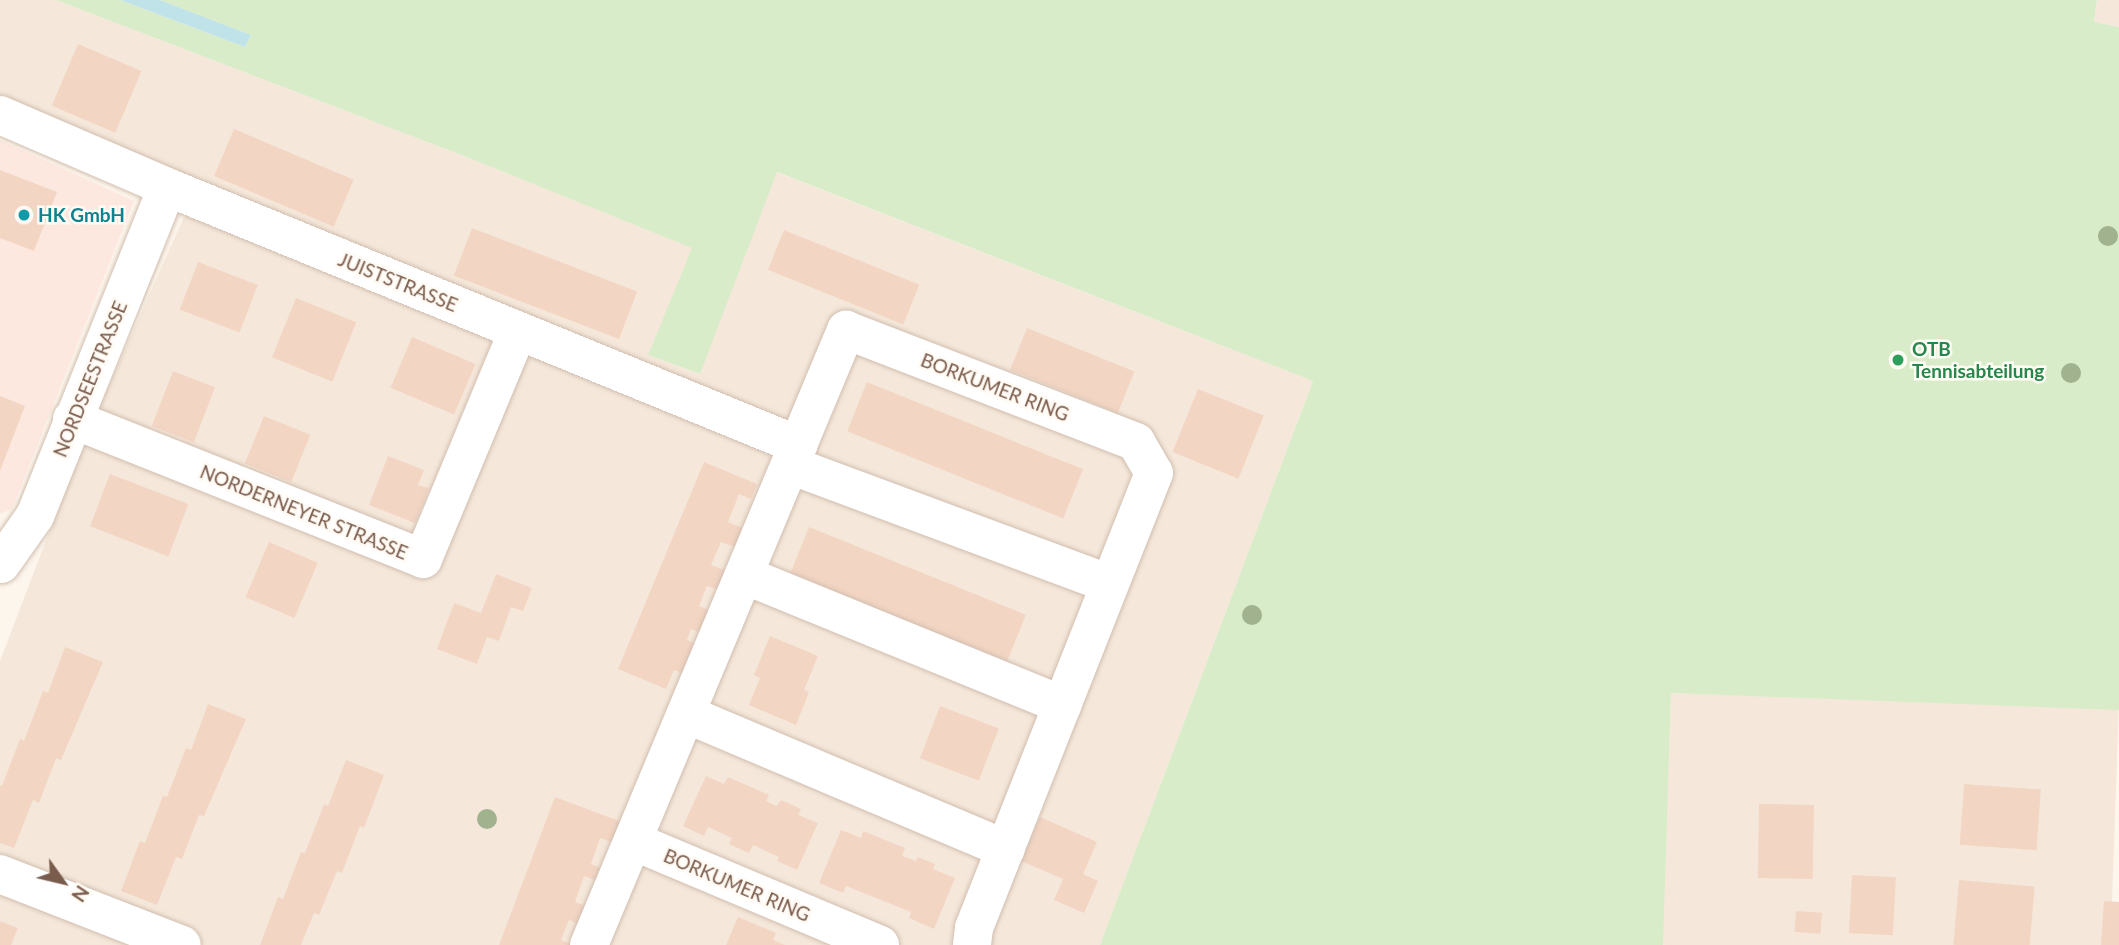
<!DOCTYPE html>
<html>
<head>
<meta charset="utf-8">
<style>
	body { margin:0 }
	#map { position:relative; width:2119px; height:945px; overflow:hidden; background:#fdf6ec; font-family:Lato,sans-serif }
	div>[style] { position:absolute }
	.residential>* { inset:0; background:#f5e8da; transform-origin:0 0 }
	.commercial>* { inset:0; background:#fde8e0 }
	.green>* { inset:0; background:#d8ecc9 }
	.water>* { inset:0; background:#bfe3e8 }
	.building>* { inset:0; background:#f3d5c3; transform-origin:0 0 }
	.roads { filter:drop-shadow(0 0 2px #d1beb0) drop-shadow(0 0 2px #d1beb0) }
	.minor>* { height:38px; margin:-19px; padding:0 19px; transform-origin:19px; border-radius:19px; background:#fff }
	.trees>* { width:20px; height:20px; margin:-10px; border-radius:50%; background:#a0b28e }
	.dots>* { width:19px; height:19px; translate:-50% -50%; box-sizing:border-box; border:4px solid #fffaf3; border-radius:50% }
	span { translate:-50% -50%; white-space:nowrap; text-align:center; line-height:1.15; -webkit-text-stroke:5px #fffaf3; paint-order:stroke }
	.culture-label { font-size:19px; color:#0d838f; font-weight:700 }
	.left { translate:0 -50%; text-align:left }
	.street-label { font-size:19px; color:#7a5c4d }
	.leisure-label { font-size:19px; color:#27864d; font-weight:700 }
	.north { position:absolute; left:28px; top:847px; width:70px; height:70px; -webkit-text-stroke:5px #fffaf3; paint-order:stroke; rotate:124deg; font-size:19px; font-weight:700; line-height:28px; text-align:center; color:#7a5c4d }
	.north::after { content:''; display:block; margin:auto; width:24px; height:32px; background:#7a5c4d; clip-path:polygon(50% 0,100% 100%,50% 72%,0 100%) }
</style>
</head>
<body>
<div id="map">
	<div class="residential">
		<i style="clip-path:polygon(0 0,56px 0,464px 156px,693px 248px,648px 355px,699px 374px,776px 172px,1313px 381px,1100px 945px,0 945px,0 661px,82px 446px,199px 183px,0 105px)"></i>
		<i style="clip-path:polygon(2097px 0,2119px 0,2119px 27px,2094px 22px)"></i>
		<i style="left:1671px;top:693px;width:448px;height:252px;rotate:2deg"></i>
	</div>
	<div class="commercial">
		<i style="clip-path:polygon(0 140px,134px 201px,12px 509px,0 514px)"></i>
	</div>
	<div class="green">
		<i style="clip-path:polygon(56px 0,120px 0,245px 47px,251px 35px,160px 0,2097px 0,2094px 22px,2119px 27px,2119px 710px,1671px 693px,1663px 945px,1100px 945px,1313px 381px,777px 172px,700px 374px,648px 355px,692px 248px,464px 156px)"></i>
	</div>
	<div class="water">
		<i style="clip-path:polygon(120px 0,160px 0,251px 35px,245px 47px)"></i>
	</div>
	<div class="building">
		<i style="left:78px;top:44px;width:69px;height:67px;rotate:23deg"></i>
		<i style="left:234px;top:129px;width:130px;height:51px;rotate:23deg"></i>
		<i style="clip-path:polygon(0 170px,57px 192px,34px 251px,0 238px)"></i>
		<i style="left:472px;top:228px;width:177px;height:51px;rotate:21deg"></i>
		<i style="left:784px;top:230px;width:146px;height:43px;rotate:22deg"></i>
		<i style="left:198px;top:262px;width:64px;height:51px;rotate:21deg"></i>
		<i style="left:296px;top:298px;width:65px;height:64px;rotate:22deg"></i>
		<i style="left:1027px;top:328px;width:116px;height:45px;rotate:22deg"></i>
		<i style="left:412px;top:337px;width:69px;height:55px;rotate:23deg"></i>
		<i style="left:173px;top:371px;width:45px;height:59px;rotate:21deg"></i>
		<i style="left:867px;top:382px;width:233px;height:53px;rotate:22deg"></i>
		<i style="left:1198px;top:389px;width:71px;height:68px;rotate:22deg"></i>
		<i style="clip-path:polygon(0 396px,25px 406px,0 471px)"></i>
		<i style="left:264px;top:416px;width:50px;height:51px;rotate:22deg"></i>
		<i style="clip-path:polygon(388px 456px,424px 470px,418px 485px,429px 488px,415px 523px,369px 505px)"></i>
		<i style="clip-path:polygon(704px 462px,757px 484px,751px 499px,739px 494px,728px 522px,743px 528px,735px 547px,721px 542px,711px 565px,727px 571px,719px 590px,707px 586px,699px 606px,713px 612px,704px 634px,691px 629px,687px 640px,702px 646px,689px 676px,674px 670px,666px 689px,618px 669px)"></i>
		<i style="left:110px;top:474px;width:84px;height:56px;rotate:21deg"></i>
		<i style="left:809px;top:527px;width:234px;height:53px;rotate:22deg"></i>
		<i style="left:269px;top:542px;width:53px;height:60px;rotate:23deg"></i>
		<i style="clip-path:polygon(496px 574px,532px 588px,523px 611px,511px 607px,499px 641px,487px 637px,477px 664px,437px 649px,454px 603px,481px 613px)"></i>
		<i style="clip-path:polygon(770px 636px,818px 656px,804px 690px,809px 692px,796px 725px,749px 705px,760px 678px,754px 675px)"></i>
		<i style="clip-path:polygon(65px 647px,103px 662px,61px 760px,56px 758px,39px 803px,33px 800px,14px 848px,0 843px,0 785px,2px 786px,20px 739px,24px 741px,43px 691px,48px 693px)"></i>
		<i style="clip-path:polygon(208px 704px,246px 719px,204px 816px,199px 815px,182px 859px,176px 857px,157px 905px,121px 891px,140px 841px,145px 843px,163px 796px,167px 797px,186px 748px,191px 750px)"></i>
		<i style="left:940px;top:706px;width:63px;height:56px;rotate:21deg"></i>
		<i style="clip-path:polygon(346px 760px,384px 775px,364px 828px,360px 826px,342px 873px,337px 871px,319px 915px,314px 913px,301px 945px,260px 945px,278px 897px,283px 899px,301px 852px,305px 853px,324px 804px,328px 806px)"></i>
		<i style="clip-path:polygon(706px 776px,724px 784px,728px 777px,769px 795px,766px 801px,777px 806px,781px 800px,801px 809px,798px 815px,818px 823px,797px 870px,777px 861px,779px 857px,753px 845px,749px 853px,729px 844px,732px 838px,708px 827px,704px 836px,683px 826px)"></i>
		<i style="left:1964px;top:784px;width:77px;height:61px;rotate:4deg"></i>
		<i style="clip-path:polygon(555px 797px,627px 824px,619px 845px,600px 838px,591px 864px,604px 869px,600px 882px,584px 876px,575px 902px,588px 907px,581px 925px,569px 920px,561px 940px,573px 945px,499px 945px)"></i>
		<i style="left:1759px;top:804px;width:55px;height:74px;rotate:1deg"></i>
		<i style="clip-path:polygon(1040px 817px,1097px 842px,1083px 874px,1098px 881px,1084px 913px,1054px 900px,1063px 879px,1021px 861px)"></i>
		<i style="clip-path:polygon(841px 830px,861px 838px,863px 831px,905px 848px,902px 856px,916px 861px,918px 857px,935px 864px,933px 869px,955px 878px,934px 929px,909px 918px,911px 912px,846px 886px,843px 893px,819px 883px)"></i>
		<i style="left:1852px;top:875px;width:44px;height:58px;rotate:3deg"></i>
		<i style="left:1959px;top:880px;width:76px;height:65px;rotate:5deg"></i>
		<i style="clip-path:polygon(2104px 901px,2119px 902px,2119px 945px,2101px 945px)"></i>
		<i style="left:1796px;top:911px;width:26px;height:21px;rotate:4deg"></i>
		<i style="clip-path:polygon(738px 917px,776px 933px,773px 940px,785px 945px,726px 945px)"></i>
		<i style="clip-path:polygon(0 921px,18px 928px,11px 945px,0 945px)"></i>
	</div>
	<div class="roads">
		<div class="minor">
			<i style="left:0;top:115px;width:182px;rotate:23.3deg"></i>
			<i style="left:167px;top:187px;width:682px;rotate:22.24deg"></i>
			<i style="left:72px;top:419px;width:378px;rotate:21.7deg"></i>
			<i style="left:423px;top:559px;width:247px;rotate:-67.4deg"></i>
			<i style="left:790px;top:465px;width:341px;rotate:20.4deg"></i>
			<i style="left:1px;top:564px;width:59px;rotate:-54.7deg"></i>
			<i style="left:35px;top:516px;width:354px;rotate:-68.1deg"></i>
			<i style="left:744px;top:575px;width:344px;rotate:22.2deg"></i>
			<i style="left:686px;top:714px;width:347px;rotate:22.9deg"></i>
			<i style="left:633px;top:841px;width:268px;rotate:22.8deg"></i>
			<i style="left:0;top:874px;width:195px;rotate:21.3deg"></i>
			<i style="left:589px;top:945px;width:667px;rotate:-67.32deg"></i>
			<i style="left:846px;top:330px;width:311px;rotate:21.1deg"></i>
			<i style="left:1136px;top:442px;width:36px;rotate:60deg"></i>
			<i style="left:1154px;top:473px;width:489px;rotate:111.6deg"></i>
			<i style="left:974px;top:928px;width:17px;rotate:97deg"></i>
		</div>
	</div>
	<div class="trees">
		<i style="left:2108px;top:236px"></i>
		<i style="left:2071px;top:373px"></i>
		<i style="left:1252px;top:615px"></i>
		<i style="left:487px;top:819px"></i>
	</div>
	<div class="dots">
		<i style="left:24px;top:215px;background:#0f9aa8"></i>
		<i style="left:1898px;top:360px;background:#2e9e5b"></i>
	</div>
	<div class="culture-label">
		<span class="left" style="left:38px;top:215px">HK GmbH</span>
	</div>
	<div class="street-label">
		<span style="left:398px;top:282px;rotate:22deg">JUISTSTRASSE</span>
		<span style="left:90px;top:379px;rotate:-68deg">NORDSEESTRASSE</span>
		<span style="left:995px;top:387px;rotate:21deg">BORKUMER RING</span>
		<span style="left:304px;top:512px;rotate:22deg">NORDERNEYER STRASSE</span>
		<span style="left:737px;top:885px;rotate:23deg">BORKUMER RING</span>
	</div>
	<div class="leisure-label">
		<span class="left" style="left:1912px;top:360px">OTB<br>Tennisabteilung</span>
	</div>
	<div class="north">N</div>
</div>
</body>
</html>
